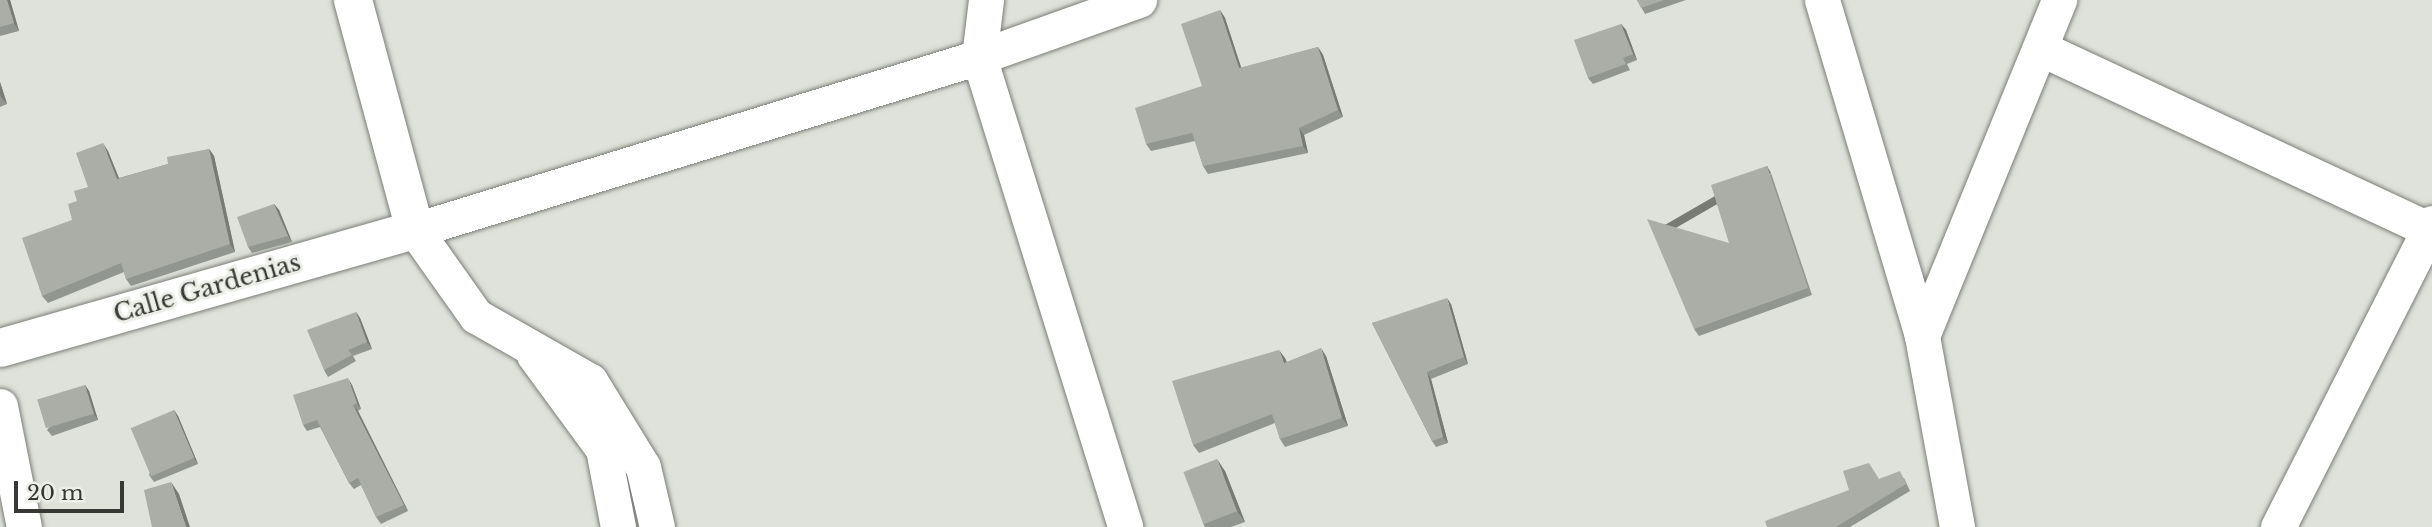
<!DOCTYPE html>
<html>
<head>
<meta charset="utf-8">
<style>
	body { margin:0 }
	#map { position:relative; width:2432px; height:527px; overflow:hidden; background:#dee2da; font-family:"Libre Baskerville",serif }
	div>[style] { position:absolute }
	.roads { filter:drop-shadow(0 0 2px #7b7f78) drop-shadow(0 0 2px #7b7f78) }
	.minor>* { height:35px; margin:-17.5px; padding:0 17.5px; transform-origin:17.5px; border-radius:17.5px; background:#fff }
	.tertiary>* { height:38px; margin:-19px; padding:0 19px; transform-origin:19px; border-radius:19px; background:#fff }
	.wall>* { inset:0; background:#929690 }
	.shaded-wall>* { inset:0; background:#777a75; transform-origin:0 0 }
	.building>* { inset:0; background:#aaaea7; transform-origin:0 0 }
	span { translate:-50% -50%; white-space:nowrap; text-align:center; line-height:1.15; -webkit-text-stroke:6px #ebefe7; paint-order:stroke }
	.street-label { font-size:24px; color:#373835 }
	.scale { position:absolute; left:14px; top:481px; width:110px; height:32px; box-sizing:border-box; border:4px solid #373835; border-top:0; padding-left:9px; font-size:21px; line-height:24px; white-space:nowrap; color:#373835; -webkit-text-stroke:5px #ebefe7; paint-order:stroke }
</style>
</head>
<body>
<div id="map">
	<div class="roads">
		<div class="minor">
			<i style="left:986px;top:0;width:57px;rotate:97deg"></i>
			<i style="left:979px;top:57px;width:492px;rotate:72.7deg"></i>
			<i style="left:1822px;top:0;width:351px;rotate:73.4deg"></i>
			<i style="left:1922px;top:336px;width:194px;rotate:79.6deg"></i>
			<i style="left:2042px;top:49px;width:430px;rotate:25deg"></i>
			<i style="left:1922px;top:336px;width:363px;rotate:-67.8deg"></i>
			<i style="left:534px;top:355px;width:117px;rotate:53.7deg"></i>
			<i style="left:603px;top:449px;width:79px;rotate:79.1deg"></i>
			<i style="left:0;top:406px;width:123px;rotate:78.8deg"></i>
			<i style="left:657px;top:527px;width:62px;rotate:-103.1deg"></i>
			<i style="left:643px;top:467px;width:101px;rotate:-121.6deg"></i>
			<i style="left:590px;top:381px;width:131px;rotate:-150.3deg"></i>
			<i style="left:476px;top:316px;width:105px;rotate:-125.3deg"></i>
			<i style="left:415px;top:230px;width:590px;rotate:-17.05deg"></i>
			<i style="left:979px;top:57px;width:170px;rotate:-19.6deg"></i>
			<i style="left:2278px;top:527px;width:341px;rotate:-63.1deg"></i>
		</div>
		<div class="tertiary">
			<i style="left:0;top:348px;width:431px;rotate:-15.9deg"></i>
			<i style="left:415px;top:230px;width:238px;rotate:-105.1deg"></i>
		</div>
	</div>
	<div class="wall">
		<i style="clip-path:polygon(0 0,10px 0,19px 31px,0 36px)"></i>
		<i style="clip-path:polygon(1637px 0,1686px 0,1645px 14px)"></i>
		<i style="clip-path:polygon(1220px 10px,1225px 18px,1241px 68px,1318px 47px,1323px 55px,1343px 117px,1304px 135px,1308px 153px,1208px 174px,1203px 166px,1195px 141px,1151px 151px,1146px 144px,1202px 86px)"></i>
		<i style="clip-path:polygon(1621px 24px,1626px 30px,1637px 60px,1627px 64px,1630px 70px,1593px 84px,1588px 78px)"></i>
		<i style="clip-path:polygon(0 82px,7px 104px,0 107px)"></i>
		<i style="clip-path:polygon(209px 149px,214px 156px,235px 252px,131px 286px,126px 279px,124px 272px,48px 303px,42px 296px,72px 220px,77px 201px,88px 187px,108px 151px,119px 178px,168px 164px)"></i>
		<i style="clip-path:polygon(1771px 173px,1812px 295px,1699px 336px,1694px 329px,1729px 243px)"></i>
		<i style="clip-path:polygon(274px 204px,279px 210px,292px 242px,252px 253px,248px 247px)"></i>
		<i style="clip-path:polygon(1451px 304px,1468px 364px,1431px 379px,1448px 443px,1436px 447px,1432px 441px,1372px 323px)"></i>
		<i style="clip-path:polygon(356px 312px,360px 318px,372px 349px,353px 356px,356px 361px,328px 377px,324px 370px)"></i>
		<i style="clip-path:polygon(1326px 356px,1348px 426px,1285px 447px,1280px 439px,1275px 423px,1199px 453px,1193px 445px,1285px 358px,1287px 362px)"></i>
		<i style="clip-path:polygon(85px 385px,89px 391px,98px 420px,52px 436px,47px 430px)"></i>
		<i style="clip-path:polygon(352px 385px,361px 409px,358px 411px,408px 511px,381px 524px,376px 517px,361px 485px,354px 489px,349px 483px,320px 427px,307px 431px,303px 425px)"></i>
		<i style="clip-path:polygon(174px 410px,178px 416px,198px 464px,154px 482px,149px 475px)"></i>
		<i style="clip-path:polygon(1225px 471px,1245px 522px,1231px 527px,1205px 527px,1203px 523px)"></i>
		<i style="clip-path:polygon(1904px 478px,1910px 491px,1850px 527px,1767px 527px,1879px 479px)"></i>
	</div>
	<div class="shaded-wall">
		<i style="clip-path:polygon(7px 0,10px 0,19px 31px,14px 23px)"></i>
		<i style="clip-path:polygon(1220px 10px,1225px 18px,1244px 76px,1239px 68px)"></i>
		<i style="clip-path:polygon(1621px 24px,1626px 30px,1637px 60px,1633px 54px)"></i>
		<i style="clip-path:polygon(1318px 47px,1323px 55px,1343px 117px,1338px 110px)"></i>
		<i style="clip-path:polygon(0 82px,7px 104px,1px 97px,0 92px)"></i>
		<i style="clip-path:polygon(1299px 128px,1304px 135px,1308px 153px,1303px 146px)"></i>
		<i style="clip-path:polygon(103px 143px,108px 151px,122px 186px,117px 179px)"></i>
		<i style="clip-path:polygon(209px 149px,214px 156px,235px 252px,230px 244px)"></i>
		<i style="left:1767px;top:166px;width:8px;height:129px;rotate:60deg"></i>
		<i style="clip-path:polygon(274px 204px,279px 210px,292px 242px,288px 236px)"></i>
		<i style="clip-path:polygon(1447px 298px,1451px 304px,1468px 364px,1464px 357px)"></i>
		<i style="clip-path:polygon(356px 312px,360px 318px,372px 349px,367px 342px)"></i>
		<i style="clip-path:polygon(1321px 348px,1326px 356px,1348px 426px,1342px 418px)"></i>
		<i style="clip-path:polygon(1279px 350px,1285px 358px,1290px 372px,1284px 363px)"></i>
		<i style="clip-path:polygon(1427px 372px,1431px 379px,1448px 443px,1443px 437px)"></i>
		<i style="clip-path:polygon(348px 378px,352px 385px,361px 409px,357px 403px)"></i>
		<i style="clip-path:polygon(85px 385px,89px 391px,98px 420px,94px 414px)"></i>
		<i style="clip-path:polygon(353px 405px,358px 411px,408px 511px,404px 505px)"></i>
		<i style="clip-path:polygon(174px 410px,178px 416px,198px 464px,194px 458px)"></i>
		<i style="clip-path:polygon(1217px 459px,1225px 471px,1245px 522px,1237px 511px)"></i>
		<i style="clip-path:polygon(171px 482px,179px 494px,190px 527px,186px 527px)"></i>
	</div>
	<div class="building">
		<i style="clip-path:polygon(0 0,7px 0,14px 23px,0 27px)"></i>
		<i style="clip-path:polygon(1637px 0,1664px 0,1641px 8px)"></i>
		<i style="clip-path:polygon(1220px 10px,1239px 68px,1318px 47px,1338px 110px,1299px 128px,1303px 146px,1203px 166px,1192px 133px,1146px 144px,1135px 108px,1202px 86px,1181px 24px)"></i>
		<i style="clip-path:polygon(1621px 24px,1633px 54px,1623px 58px,1626px 64px,1588px 78px,1574px 40px)"></i>
		<i style="clip-path:polygon(103px 143px,117px 179px,168px 164px,167px 157px,209px 149px,230px 244px,126px 279px,121px 263px,42px 296px,22px 238px,72px 220px,68px 204px,77px 201px,74px 191px,88px 187px,76px 153px)"></i>
		<i style="clip-path:polygon(1767px 166px,1808px 288px,1694px 329px,1647px 219px,1729px 243px,1711px 185px)"></i>
		<i style="clip-path:polygon(274px 204px,288px 236px,248px 247px,237px 217px)"></i>
		<i style="clip-path:polygon(1447px 298px,1464px 357px,1427px 372px,1443px 437px,1432px 441px,1372px 323px)"></i>
		<i style="clip-path:polygon(356px 312px,367px 342px,348px 350px,352px 355px,324px 370px,307px 330px)"></i>
		<i style="clip-path:polygon(1321px 348px,1342px 418px,1280px 439px,1272px 414px,1193px 445px,1172px 381px,1279px 350px,1284px 363px)"></i>
		<i style="clip-path:polygon(348px 378px,357px 403px,353px 405px,404px 505px,376px 517px,358px 478px,349px 483px,317px 420px,303px 425px,293px 395px)"></i>
		<i style="left:85px;top:385px;width:30px;height:50px;rotate:73deg"></i>
		<i style="left:174px;top:410px;width:52px;height:47px;rotate:67deg"></i>
		<i style="left:1217px;top:459px;width:56px;height:36px;rotate:69deg"></i>
		<i style="clip-path:polygon(1869px 463px,1879px 479px,1900px 471px,1906px 484px,1836px 527px,1767px 527px,1765px 521px,1849px 490px,1843px 471px)"></i>
		<i style="clip-path:polygon(171px 482px,186px 527px,152px 527px,144px 490px)"></i>
	</div>
	<div class="street-label">
		<span style="left:207px;top:288px;rotate:-16deg">Calle Gardenias</span>
	</div>
	<div class="scale">20 m</div>
</div>
</body>
</html>
